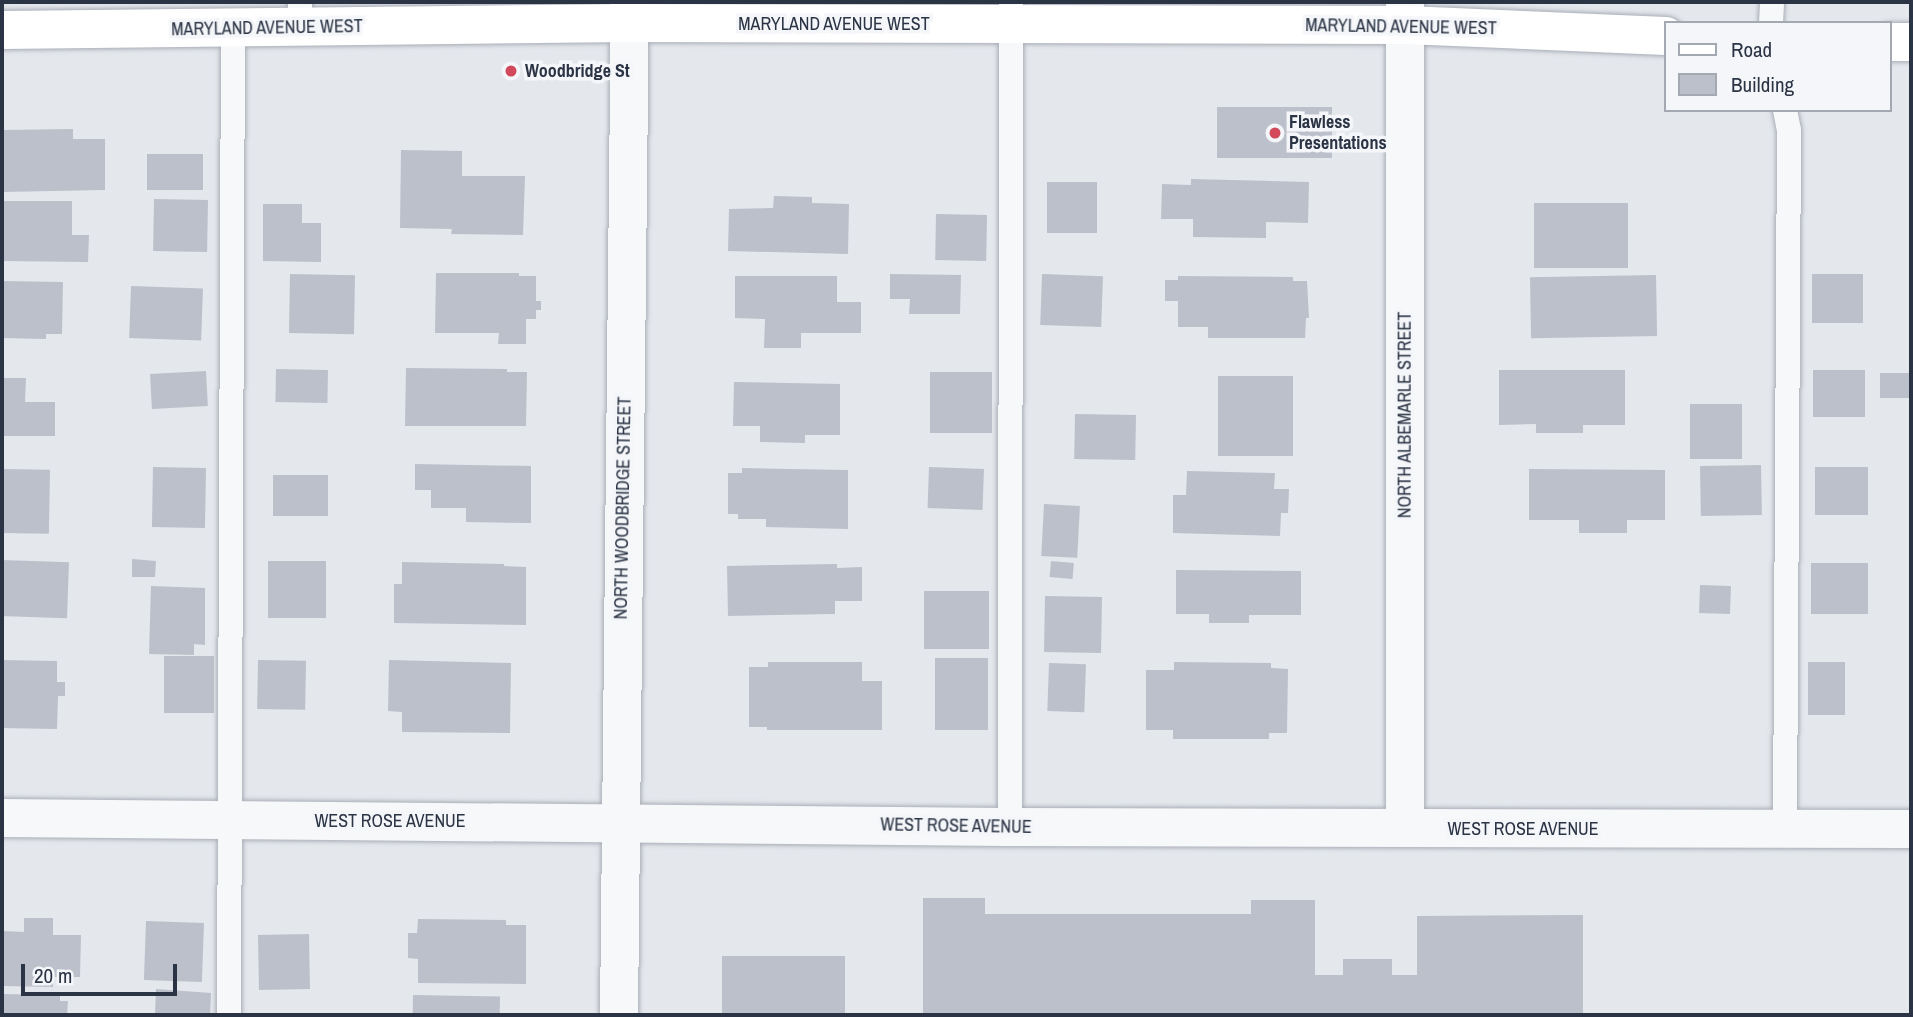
<!DOCTYPE html>
<html>
<head>
<meta charset="utf-8">
<style>
	body { margin:0 }
	#map { position:relative; width:1913px; height:1017px; overflow:hidden; background:#e4e7ec; font-family:"Archivo Narrow",sans-serif }
	div>[style] { position:absolute }
	.building>* { inset:0; background:#bbc0ca; transform-origin:0 0 }
	.roads { filter:drop-shadow(0 0 2px #a9aeb7) drop-shadow(0 0 2px #a9aeb7) }
	.service>* { height:24px; margin:-12px; padding:0 12px; transform-origin:12px; border-radius:12px; background:#f7f8fa }
	.minor>* { height:38px; margin:-19px; padding:0 19px; transform-origin:19px; border-radius:19px; background:#f7f8fa }
	.secondary>* { height:38px; margin:-19px; padding:0 19px; transform-origin:19px; border-radius:19px; background:#fff }
	.dots>* { width:19px; height:19px; translate:-50% -50%; box-sizing:border-box; border:4px solid #f4f6f9; border-radius:50% }
	span { translate:-50% -50%; white-space:nowrap; text-align:center; line-height:1.15; -webkit-text-stroke:7px #f4f6f9; paint-order:stroke }
	.street-label { font-size:18px; color:#2b3445 }
	.poi-label { font-size:18px; color:#2b3445; font-weight:700 }
	.left { translate:0 -50%; text-align:left }
	.frame { position:absolute; inset:0; border:4px solid #2b3445; pointer-events:none }
	.legend { position:absolute; left:1664px; top:21px; width:228px; height:91px; box-sizing:border-box; background:#f4f6f9; border:2px solid #a4a8b1; margin:0; padding:9px 12px; list-style:none; font-size:21px; color:#2b3445 }
	.legend li { display:flex; align-items:center; gap:14px; height:35px }
	.legend b { width:35px; border:2px solid #a4a8b1 }
	.scale { position:absolute; left:21px; top:964px; width:156px; height:32px; box-sizing:border-box; border:4px solid #2b3445; border-top:0; padding-left:9px; font-size:21px; line-height:24px; white-space:nowrap; color:#2b3445; -webkit-text-stroke:5px #f4f6f9; paint-order:stroke }
</style>
</head>
<body>
<div id="map">
	<div class="building">
		<i style="left:1332px;top:107px;width:51px;height:115px;rotate:90deg"></i>
		<i style="clip-path:polygon(73px 129px,73px 139px,105px 139px,105px 190px,2px 192px,2px 130px)"></i>
		<i style="clip-path:polygon(401px 150px,462px 151px,462px 176px,525px 176px,523px 235px,451px 234px,452px 229px,400px 228px)"></i>
		<i style="left:147px;top:154px;width:56px;height:36px"></i>
		<i style="clip-path:polygon(1191px 179px,1309px 182px,1308px 223px,1266px 222px,1266px 238px,1193px 237px,1193px 219px,1161px 219px,1162px 184px,1191px 185px)"></i>
		<i style="left:1047px;top:182px;width:50px;height:51px"></i>
		<i style="clip-path:polygon(774px 196px,812px 197px,812px 203px,849px 204px,848px 254px,728px 251px,729px 209px,773px 208px)"></i>
		<i style="left:154px;top:199px;width:54px;height:52px;rotate:1deg"></i>
		<i style="clip-path:polygon(2px 201px,72px 201px,72px 235px,89px 235px,88px 262px,2px 261px)"></i>
		<i style="left:1534px;top:203px;width:94px;height:65px"></i>
		<i style="clip-path:polygon(263px 204px,302px 204px,302px 223px,321px 223px,321px 262px,263px 261px)"></i>
		<i style="left:936px;top:214px;width:51px;height:46px;rotate:1deg"></i>
		<i style="clip-path:polygon(436px 273px,519px 273px,519px 276px,536px 276px,536px 301px,541px 301px,541px 310px,536px 310px,536px 319px,526px 319px,526px 344px,498px 344px,499px 333px,435px 333px)"></i>
		<i style="left:290px;top:274px;width:65px;height:59px;rotate:1deg"></i>
		<i style="clip-path:polygon(890px 274px,961px 275px,960px 314px,909px 314px,910px 299px,890px 299px)"></i>
		<i style="left:1042px;top:274px;width:61px;height:51px;rotate:2deg"></i>
		<i style="left:1812px;top:274px;width:51px;height:49px"></i>
		<i style="left:1656px;top:275px;width:61px;height:126px;rotate:89deg"></i>
		<i style="clip-path:polygon(735px 276px,837px 276px,837px 302px,861px 302px,861px 333px,801px 333px,801px 348px,764px 348px,765px 319px,735px 318px)"></i>
		<i style="clip-path:polygon(1178px 276px,1293px 277px,1293px 281px,1307px 281px,1309px 318px,1306px 318px,1305px 338px,1208px 338px,1208px 327px,1178px 327px,1178px 301px,1165px 301px,1165px 280px,1178px 280px)"></i>
		<i style="clip-path:polygon(2px 281px,63px 282px,62px 334px,46px 334px,46px 339px,2px 338px)"></i>
		<i style="left:131px;top:286px;width:72px;height:52px;rotate:2deg"></i>
		<i style="clip-path:polygon(406px 368px,507px 369px,507px 372px,527px 372px,526px 426px,405px 426px)"></i>
		<i style="left:276px;top:369px;width:52px;height:33px;rotate:1deg"></i>
		<i style="clip-path:polygon(1499px 370px,1625px 370px,1625px 425px,1583px 425px,1583px 433px,1536px 433px,1536px 424px,1499px 425px)"></i>
		<i style="left:1813px;top:370px;width:52px;height:47px"></i>
		<i style="left:206px;top:371px;width:35px;height:56px;rotate:87deg"></i>
		<i style="left:930px;top:372px;width:62px;height:61px"></i>
		<i style="left:1880px;top:373px;width:31px;height:25px"></i>
		<i style="left:1218px;top:376px;width:75px;height:80px"></i>
		<i style="clip-path:polygon(2px 378px,26px 378px,25px 402px,55px 402px,55px 436px,2px 436px)"></i>
		<i style="clip-path:polygon(734px 382px,840px 384px,840px 435px,805px 435px,805px 443px,760px 442px,760px 426px,733px 426px)"></i>
		<i style="left:1690px;top:404px;width:52px;height:55px"></i>
		<i style="left:1075px;top:414px;width:61px;height:45px;rotate:1deg"></i>
		<i style="clip-path:polygon(415px 464px,531px 466px,531px 523px,466px 522px,466px 508px,431px 508px,431px 490px,415px 490px)"></i>
		<i style="left:1761px;top:465px;width:50px;height:61px;rotate:89deg"></i>
		<i style="left:153px;top:467px;width:53px;height:60px;rotate:1deg"></i>
		<i style="left:929px;top:467px;width:55px;height:41px;rotate:2deg"></i>
		<i style="left:1815px;top:467px;width:53px;height:48px"></i>
		<i style="clip-path:polygon(742px 468px,848px 470px,848px 529px,766px 527px,766px 519px,738px 519px,738px 514px,728px 514px,728px 473px,742px 473px)"></i>
		<i style="left:2px;top:469px;width:48px;height:64px;rotate:1deg"></i>
		<i style="clip-path:polygon(1529px 469px,1665px 470px,1665px 520px,1627px 520px,1627px 533px,1579px 533px,1579px 520px,1529px 520px)"></i>
		<i style="clip-path:polygon(1187px 471px,1275px 473px,1274px 489px,1289px 489px,1288px 513px,1281px 513px,1280px 536px,1173px 533px,1173px 495px,1186px 495px)"></i>
		<i style="left:273px;top:475px;width:55px;height:41px"></i>
		<i style="left:1044px;top:504px;width:36px;height:52px;rotate:3deg"></i>
		<i style="clip-path:polygon(132px 559px,156px 561px,155px 577px,132px 577px)"></i>
		<i style="left:2px;top:560px;width:67px;height:56px;rotate:2deg"></i>
		<i style="left:268px;top:561px;width:58px;height:57px"></i>
		<i style="left:1051px;top:561px;width:23px;height:16px;rotate:5deg"></i>
		<i style="clip-path:polygon(402px 562px,504px 564px,504px 566px,526px 567px,526px 625px,394px 623px,394px 584px,402px 584px)"></i>
		<i style="left:1811px;top:563px;width:57px;height:51px"></i>
		<i style="clip-path:polygon(837px 564px,837px 568px,862px 567px,862px 601px,835px 601px,835px 614px,728px 616px,727px 566px)"></i>
		<i style="clip-path:polygon(1176px 570px,1301px 571px,1301px 615px,1249px 615px,1249px 623px,1209px 623px,1209px 614px,1176px 614px)"></i>
		<i style="left:1700px;top:585px;width:31px;height:28px;rotate:2deg"></i>
		<i style="clip-path:polygon(151px 586px,205px 588px,205px 645px,194px 644px,194px 655px,149px 654px)"></i>
		<i style="left:924px;top:591px;width:65px;height:58px"></i>
		<i style="left:1045px;top:596px;width:57px;height:56px;rotate:1deg"></i>
		<i style="left:164px;top:656px;width:50px;height:57px"></i>
		<i style="left:935px;top:658px;width:53px;height:72px"></i>
		<i style="clip-path:polygon(2px 660px,57px 661px,57px 682px,65px 682px,65px 696px,58px 696px,57px 729px,2px 728px)"></i>
		<i style="left:258px;top:660px;width:48px;height:49px;rotate:1deg"></i>
		<i style="clip-path:polygon(389px 660px,511px 663px,510px 733px,402px 732px,402px 712px,388px 711px)"></i>
		<i style="clip-path:polygon(768px 662px,862px 662px,862px 681px,882px 681px,882px 730px,767px 730px,767px 727px,749px 727px,749px 667px,768px 667px)"></i>
		<i style="clip-path:polygon(1174px 662px,1271px 663px,1271px 668px,1288px 669px,1287px 733px,1269px 733px,1269px 739px,1173px 739px,1173px 730px,1146px 730px,1146px 670px,1174px 670px)"></i>
		<i style="left:1808px;top:662px;width:37px;height:53px"></i>
		<i style="left:1049px;top:663px;width:37px;height:48px;rotate:2deg"></i>
		<i style="clip-path:polygon(923px 898px,985px 898px,985px 914px,1251px 914px,1251px 900px,1315px 900px,1315px 975px,1343px 975px,1343px 959px,1392px 959px,1392px 975px,1417px 975px,1417px 916px,1583px 915px,1583px 1015px,923px 1015px)"></i>
		<i style="clip-path:polygon(24px 918px,53px 918px,53px 935px,81px 935px,80px 977px,53px 977px,53px 987px,2px 986px,2px 931px,24px 932px)"></i>
		<i style="clip-path:polygon(418px 919px,506px 920px,506px 925px,526px 925px,526px 984px,418px 983px,418px 959px,408px 958px,408px 933px,417px 933px)"></i>
		<i style="left:146px;top:921px;width:58px;height:59px;rotate:2deg"></i>
		<i style="left:309px;top:934px;width:55px;height:51px;rotate:89deg"></i>
		<i style="left:722px;top:956px;width:123px;height:59px"></i>
		<i style="clip-path:polygon(156px 989px,211px 993px,210px 1015px,155px 1015px)"></i>
		<i style="clip-path:polygon(2px 994px,60px 995px,60px 1001px,68px 1001px,67px 1015px,2px 1015px)"></i>
		<i style="left:413px;top:995px;width:87px;height:20px;rotate:1deg"></i>
	</div>
	<div class="roads">
		<div class="service">
			<i style="left:1771px;top:23px;width:21px;rotate:-87deg"></i>
			<i style="left:300px;top:28px;width:26px;rotate:-90deg"></i>
			<i style="left:1785px;top:110px;width:20px;rotate:79deg"></i>
			<i style="left:1789px;top:130px;width:701px;rotate:90.33deg"></i>
			<i style="left:1010px;top:827px;width:825px;rotate:-89.93deg"></i>
			<i style="left:229px;top:1015px;width:986px;rotate:-89.77deg"></i>
		</div>
		<div class="minor">
			<i style="left:1405px;top:2px;width:826px;rotate:90deg"></i>
			<i style="left:2px;top:818px;width:1008px;rotate:0.51deg"></i>
			<i style="left:1010px;top:827px;width:901px;rotate:0.13deg"></i>
			<i style="left:619px;top:1015px;width:1013px;rotate:-89.38deg"></i>
		</div>
		<div class="secondary">
			<i style="left:2px;top:30px;width:627px;rotate:-0.64deg"></i>
			<i style="left:629px;top:23px;width:776px;rotate:0.15deg"></i>
			<i style="left:1405px;top:25px;width:261px;rotate:2.4deg"></i>
			<i style="left:1890px;top:42px;width:21px"></i>
		</div>
	</div>
	<div class="dots">
		<i style="left:511px;top:71px;background:#d1495b"></i>
		<i style="left:1275px;top:133px;background:#d1495b"></i>
	</div>
	<div class="street-label">
		<span style="left:834px;top:24px">MARYLAND AVENUE WEST</span>
		<span style="left:1401px;top:27px;rotate:1deg">MARYLAND AVENUE WEST</span>
		<span style="left:267px;top:28px;rotate:-1deg">MARYLAND AVENUE WEST</span>
		<span style="left:1405px;top:415px;rotate:-90deg">NORTH ALBEMARLE STREET</span>
		<span style="left:623px;top:508px;rotate:-89deg">NORTH WOODBRIDGE STREET</span>
		<span style="left:390px;top:821px">WEST ROSE AVENUE</span>
		<span style="left:956px;top:826px;rotate:1deg">WEST ROSE AVENUE</span>
		<span style="left:1523px;top:829px">WEST ROSE AVENUE</span>
	</div>
	<div class="poi-label">
		<span class="left" style="left:525px;top:71px">Woodbridge St</span>
		<span class="left" style="left:1289px;top:133px">Flawless<br>Presentations</span>
	</div>
	<div class="frame"></div>
	<ul class="legend">
	<li><b style="height:9px;background:#fff"></b>Road</li>
	<li><b style="height:19px;background:#bbc0ca"></b>Building</li>
	</ul>
	<div class="scale">20 m</div>
</div>
</body>
</html>
